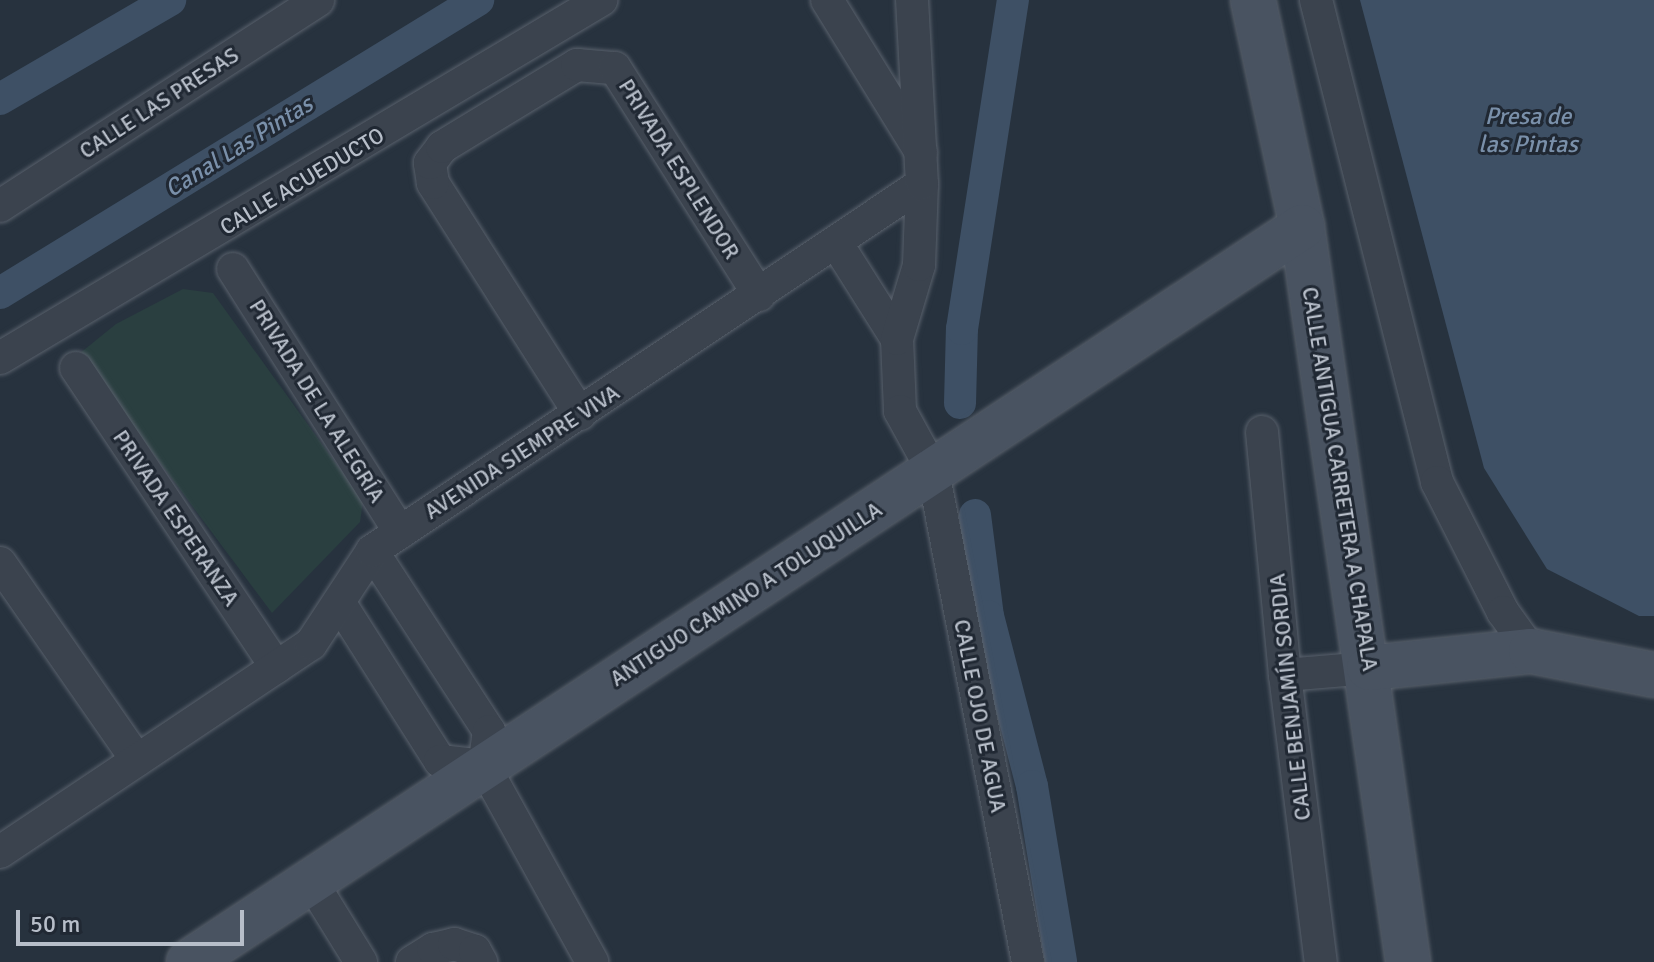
<!DOCTYPE html>
<html>
<head>
<meta charset="utf-8">
<style>
	body { margin:0 }
	#map { position:relative; width:1654px; height:962px; overflow:hidden; background:#27323e; font-family:Signika,sans-serif }
	div>[style] { position:absolute }
	.green>* { inset:0; background:#2a3f40 }
	.water>* { inset:0; background:#3e5065 }
	.canal>* { height:32px; margin:-16px; padding:0 16px; transform-origin:16px; border-radius:16px; background:#3e5065 }
	.roads { filter:drop-shadow(0 0 2px #59616c) drop-shadow(0 0 2px #59616c) }
	.street>* { height:32px; margin:-16px; padding:0 16px; transform-origin:16px; border-radius:16px; background:#3b434e }
	.secondary>* { height:44px; margin:-22px; padding:0 22px; transform-origin:22px; border-radius:22px; background:#495361 }
	span { translate:-50% -50%; white-space:nowrap; text-align:center; line-height:1.15; -webkit-text-stroke:6px #202833; paint-order:stroke }
	.street-label { font-size:22px; color:#b7bec9 }
	.water-label { font-size:24px; color:#7a90aa; font-style:italic }
	.scale { position:absolute; left:16px; top:910px; width:228px; height:36px; box-sizing:border-box; border:4px solid #b7bec9; border-top:0; padding-left:10px; font-size:24px; line-height:28px; white-space:nowrap; color:#b7bec9; -webkit-text-stroke:6px #202833; paint-order:stroke }
</style>
</head>
<body>
<div id="map">
	<div class="green">
		<i style="clip-path:polygon(183px 289px,213px 293px,363px 501px,360px 522px,272px 613px,79px 354px,116px 324px)"></i>
	</div>
	<div class="water">
		<i style="clip-path:polygon(1360px 0,1654px 0,1654px 616px,1639px 616px,1547px 569px,1484px 468px)"></i>
	</div>
	<div class="canal">
		<i style="left:0;top:99px;width:197px;rotate:-30.2deg"></i>
		<i style="left:0;top:293px;width:561px;rotate:-31.51deg"></i>
		<i style="left:960px;top:403px;width:74px;rotate:-88.5deg"></i>
		<i style="left:962px;top:329px;width:333px;rotate:-81.2deg"></i>
		<i style="left:975px;top:515px;width:102px;rotate:82.7deg"></i>
		<i style="left:988px;top:616px;width:176px;rotate:75.5deg"></i>
		<i style="left:1032px;top:786px;width:178px;rotate:80.6deg"></i>
	</div>
	<div class="roads">
		<div class="street">
			<i style="left:827px;top:0;width:179px;rotate:58.3deg"></i>
			<i style="left:1316px;top:0;width:497px;rotate:75.9deg"></i>
			<i style="left:1437px;top:482px;width:146px;rotate:63.1deg"></i>
			<i style="left:1503px;top:612px;width:48px;rotate:54.3deg"></i>
			<i style="left:0;top:206px;width:379px;rotate:-32.9deg"></i>
			<i style="left:837px;top:244px;width:112px;rotate:57.7deg"></i>
			<i style="left:897px;top:339px;width:72px;rotate:87.6deg"></i>
			<i style="left:900px;top:411px;width:68px;rotate:61.2deg"></i>
			<i style="left:933px;top:471px;width:500px;rotate:79.05deg"></i>
			<i style="left:233px;top:269px;width:312px;rotate:57.6deg"></i>
			<i style="left:897px;top:339px;width:77px;rotate:-73.4deg"></i>
			<i style="left:919px;top:265px;width:81px;rotate:-87.9deg"></i>
			<i style="left:0;top:358px;width:700px;rotate:-30.78deg"></i>
			<i style="left:76px;top:368px;width:360px;rotate:56.2deg"></i>
			<i style="left:580px;top:414px;width:274px;rotate:-122.5deg"></i>
			<i style="left:433px;top:183px;width:20px;rotate:-99deg"></i>
			<i style="left:430px;top:163px;width:20px;rotate:-53deg"></i>
			<i style="left:442px;top:147px;width:158px;rotate:-31.3deg"></i>
			<i style="left:577px;top:65px;width:38px;rotate:5deg"></i>
			<i style="left:615px;top:68px;width:269px;rotate:57.6deg"></i>
			<i style="left:1262px;top:432px;width:244px;rotate:84.6deg"></i>
			<i style="left:1285px;top:675px;width:289px;rotate:82.9deg"></i>
			<i style="left:372px;top:551px;width:215px;rotate:57deg"></i>
			<i style="left:489px;top:731px;width:35px;rotate:98deg"></i>
			<i style="left:484px;top:766px;width:224px;rotate:61.1deg"></i>
			<i style="left:0;top:563px;width:240px;rotate:55.2deg"></i>
			<i style="left:339px;top:602px;width:188px;rotate:57.6deg"></i>
			<i style="left:440px;top:761px;width:44px;rotate:6.5deg"></i>
			<i style="left:1285px;top:675px;width:84px;rotate:-4.8deg"></i>
			<i style="left:0;top:852px;width:374px;rotate:-33.8deg"></i>
			<i style="left:311px;top:644px;width:111px;rotate:-56.7deg"></i>
			<i style="left:372px;top:551px;width:661px;rotate:-33.71deg"></i>
			<i style="left:922px;top:184px;width:184px;rotate:-93.1deg"></i>
			<i style="left:311px;top:881px;width:95px;rotate:58.3deg"></i>
			<i style="left:412px;top:962px;width:25px;rotate:-32deg"></i>
			<i style="left:433px;top:949px;width:22px;rotate:-13deg"></i>
			<i style="left:454px;top:944px;width:22px;rotate:18deg"></i>
			<i style="left:475px;top:951px;width:13px;rotate:61deg"></i>
		</div>
		<div class="secondary">
			<i style="left:1253px;top:0;width:232px;rotate:77.8deg"></i>
			<i style="left:1302px;top:227px;width:743px;rotate:81.79deg"></i>
			<i style="left:1369px;top:668px;width:163px;rotate:-6deg"></i>
			<i style="left:1531px;top:651px;width:125px;rotate:11deg"></i>
			<i style="left:189px;top:962px;width:1334px;rotate:-33.44deg"></i>
		</div>
	</div>
	<div class="street-label">
		<span style="left:159px;top:103px;rotate:-33deg">CALLE LAS PRESAS</span>
		<span style="left:679px;top:169px;rotate:58deg">PRIVADA ESPLENDOR</span>
		<span style="left:302px;top:181px;rotate:-31deg">CALLE ACUEDUCTO</span>
		<span style="left:317px;top:401px;rotate:58deg">PRIVADA DE LA ALEGRÍA</span>
		<span style="left:522px;top:452px;rotate:-33deg">AVENIDA SIEMPRE VIVA</span>
		<span style="left:1340px;top:479px;rotate:81deg">CALLE ANTIGUA CARRETERA A CHAPALA</span>
		<span style="left:176px;top:518px;rotate:56deg">PRIVADA ESPERANZA</span>
		<span style="left:746px;top:594px;rotate:-33deg">ANTIGUO CAMINO A TOLUQUILLA</span>
		<span style="left:1290px;top:697px;rotate:-96deg">CALLE BENJAMÍN SORDIA</span>
		<span style="left:980px;top:716px;rotate:79deg">CALLE OJO DE AGUA</span>
	</div>
	<div class="water-label">
		<span style="left:1528px;top:131px">Presa de<br>las Pintas</span>
		<span style="left:239px;top:147px;rotate:-32deg">Canal Las Pintas</span>
	</div>
	<div class="scale">50 m</div>
</div>
</body>
</html>
